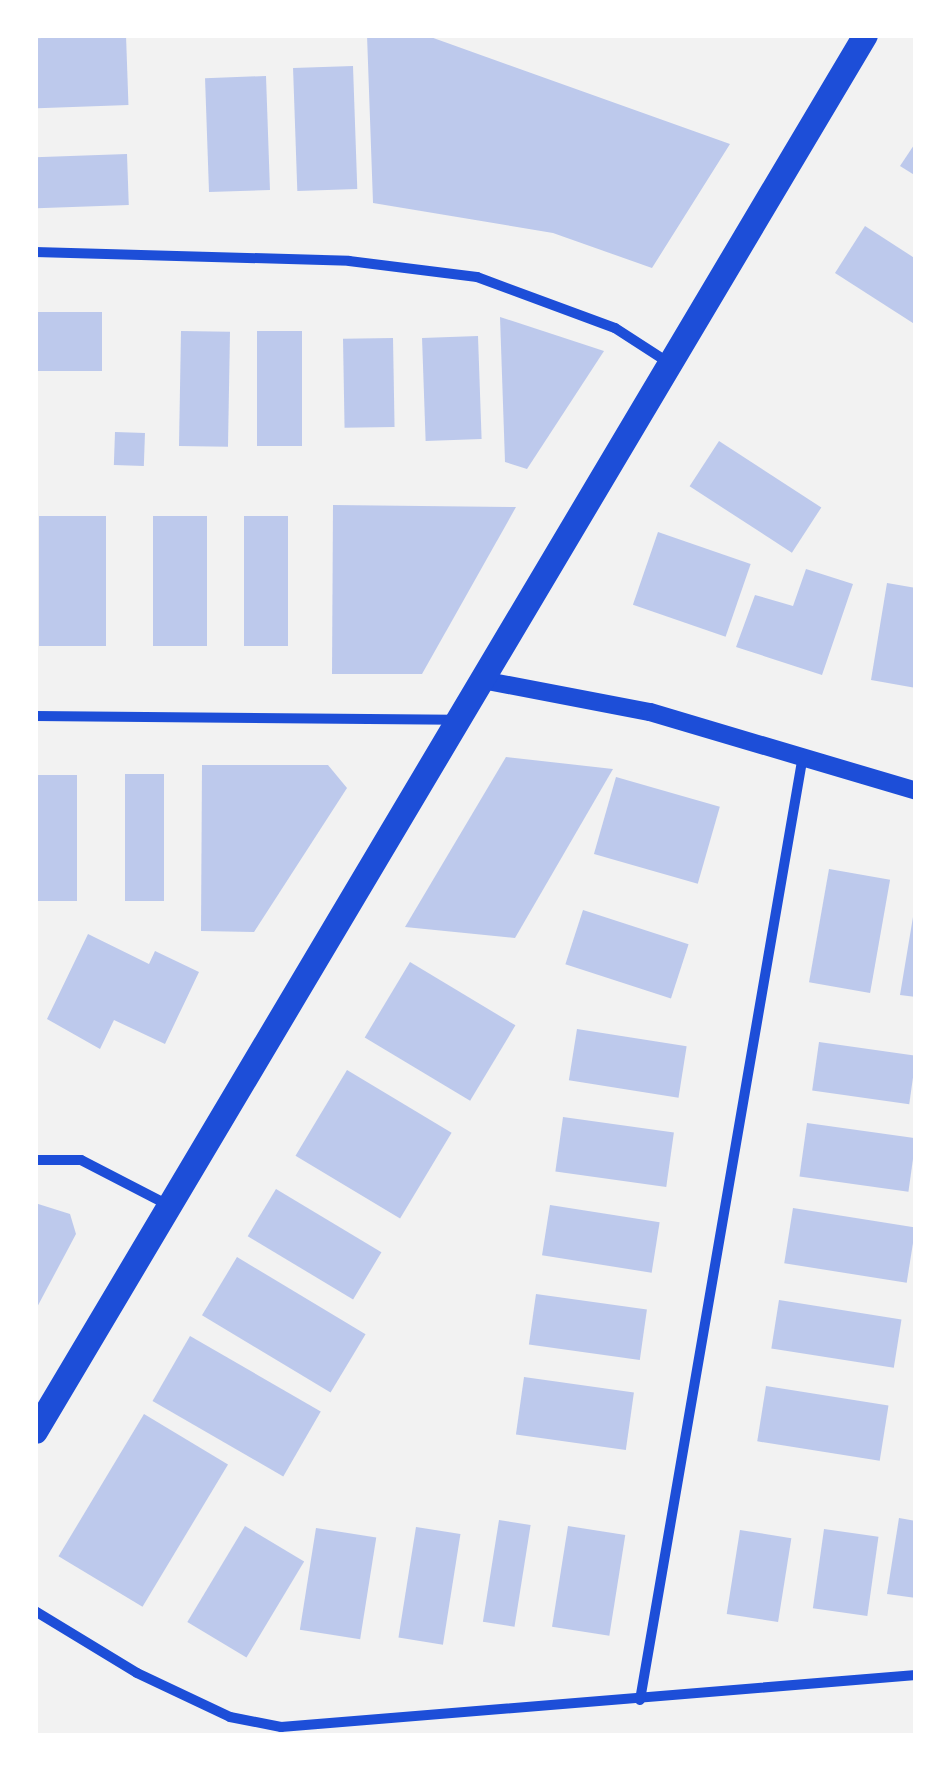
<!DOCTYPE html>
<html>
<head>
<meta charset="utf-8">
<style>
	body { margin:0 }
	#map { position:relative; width:951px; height:1771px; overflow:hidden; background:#f2f2f2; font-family:"Roboto Condensed",sans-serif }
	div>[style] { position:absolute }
	.building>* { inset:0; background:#bdc9ec; transform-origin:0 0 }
	.minor>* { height:10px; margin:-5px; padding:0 5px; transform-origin:5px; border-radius:5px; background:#1d4ed8 }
	.tertiary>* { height:18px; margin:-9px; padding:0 9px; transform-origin:9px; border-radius:9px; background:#1d4ed8 }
	.primary>* { height:25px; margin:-12.5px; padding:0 12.5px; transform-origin:12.5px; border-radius:12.5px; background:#1d4ed8 }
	span { translate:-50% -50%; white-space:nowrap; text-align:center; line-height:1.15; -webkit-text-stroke:8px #fff; paint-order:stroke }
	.frame { position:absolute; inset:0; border:38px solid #fff; pointer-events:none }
</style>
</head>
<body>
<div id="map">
	<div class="building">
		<i style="left:126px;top:35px;width:70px;height:91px;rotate:88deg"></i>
		<i style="clip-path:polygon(367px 35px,425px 35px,730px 144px,652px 268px,553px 233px,373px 203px)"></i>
		<i style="left:353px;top:66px;width:123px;height:60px;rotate:88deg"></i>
		<i style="left:266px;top:76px;width:114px;height:61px;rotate:88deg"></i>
		<i style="clip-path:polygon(916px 142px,916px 176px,900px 166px)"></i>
		<i style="left:127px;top:154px;width:51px;height:92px;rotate:88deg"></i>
		<i style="clip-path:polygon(865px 226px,916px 259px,916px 325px,835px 273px)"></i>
		<i style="left:35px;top:312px;width:67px;height:59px"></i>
		<i style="clip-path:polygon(500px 317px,604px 351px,527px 469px,505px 462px)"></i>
		<i style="left:181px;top:331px;width:49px;height:115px;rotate:1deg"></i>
		<i style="left:257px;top:331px;width:45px;height:115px"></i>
		<i style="left:478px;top:336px;width:103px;height:56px;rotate:88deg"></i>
		<i style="left:393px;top:338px;width:89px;height:50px;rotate:89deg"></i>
		<i style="left:115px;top:432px;width:30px;height:33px;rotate:2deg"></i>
		<i style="left:719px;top:441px;width:122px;height:54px;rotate:33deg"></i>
		<i style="clip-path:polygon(333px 505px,516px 507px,422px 674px,332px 674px)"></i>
		<i style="left:39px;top:516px;width:67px;height:130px"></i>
		<i style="left:153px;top:516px;width:54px;height:130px"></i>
		<i style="left:244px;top:516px;width:44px;height:130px"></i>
		<i style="left:658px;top:532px;width:98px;height:77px;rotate:19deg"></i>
		<i style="clip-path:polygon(806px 569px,853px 584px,822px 675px,736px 647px,755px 595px,793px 606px)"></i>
		<i style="clip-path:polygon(887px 583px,916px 588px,916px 688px,871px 680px)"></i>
		<i style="clip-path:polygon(506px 757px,613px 769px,515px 938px,405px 927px)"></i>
		<i style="clip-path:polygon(202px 765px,328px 765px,347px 788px,254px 932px,201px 931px)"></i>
		<i style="left:164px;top:774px;width:127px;height:39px;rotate:90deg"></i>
		<i style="left:35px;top:775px;width:42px;height:126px"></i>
		<i style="left:616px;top:777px;width:108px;height:80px;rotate:16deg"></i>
		<i style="left:829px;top:869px;width:62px;height:115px;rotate:10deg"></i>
		<i style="left:583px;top:910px;width:111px;height:57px;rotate:18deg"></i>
		<i style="clip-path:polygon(914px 911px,916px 911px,916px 997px,900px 995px)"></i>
		<i style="clip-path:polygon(88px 934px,149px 964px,155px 951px,199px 972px,165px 1044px,114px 1020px,100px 1049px,47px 1019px)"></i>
		<i style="left:410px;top:962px;width:123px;height:88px;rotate:31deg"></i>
		<i style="left:577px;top:1029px;width:111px;height:52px;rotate:9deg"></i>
		<i style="left:819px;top:1042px;width:98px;height:49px;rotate:8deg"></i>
		<i style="left:347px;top:1070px;width:122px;height:100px;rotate:31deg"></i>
		<i style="left:563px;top:1117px;width:112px;height:55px;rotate:8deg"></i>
		<i style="left:807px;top:1123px;width:110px;height:54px;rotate:8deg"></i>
		<i style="left:276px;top:1189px;width:123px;height:55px;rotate:31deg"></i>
		<i style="clip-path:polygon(35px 1203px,70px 1214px,76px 1234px,35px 1311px)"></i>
		<i style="left:550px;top:1205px;width:111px;height:51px;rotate:9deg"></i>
		<i style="left:793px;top:1208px;width:124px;height:56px;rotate:9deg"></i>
		<i style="left:237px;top:1257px;width:150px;height:68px;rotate:31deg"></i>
		<i style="left:536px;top:1294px;width:112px;height:51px;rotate:8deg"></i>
		<i style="left:779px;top:1300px;width:124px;height:49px;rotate:9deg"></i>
		<i style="left:190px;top:1336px;width:151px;height:75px;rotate:30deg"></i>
		<i style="left:524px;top:1377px;width:111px;height:58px;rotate:8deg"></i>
		<i style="left:766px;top:1386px;width:124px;height:56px;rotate:9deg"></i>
		<i style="left:144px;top:1414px;width:98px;height:166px;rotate:31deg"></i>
		<i style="clip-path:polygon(899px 1518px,916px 1521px,916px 1598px,887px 1594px)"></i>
		<i style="left:499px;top:1520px;width:32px;height:103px;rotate:9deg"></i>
		<i style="left:245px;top:1526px;width:69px;height:112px;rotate:31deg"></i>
		<i style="left:568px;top:1526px;width:58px;height:102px;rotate:9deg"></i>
		<i style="left:416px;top:1527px;width:45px;height:112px;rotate:9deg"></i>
		<i style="left:316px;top:1528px;width:61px;height:103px;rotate:9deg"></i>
		<i style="left:824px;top:1529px;width:55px;height:80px;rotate:8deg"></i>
		<i style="left:740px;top:1530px;width:52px;height:85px;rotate:9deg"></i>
	</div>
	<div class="minor">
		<i style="left:35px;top:252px;width:314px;rotate:1.6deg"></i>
		<i style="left:349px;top:261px;width:129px;rotate:7.1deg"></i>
		<i style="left:477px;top:277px;width:147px;rotate:20.3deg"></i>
		<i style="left:615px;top:328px;width:64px;rotate:32.9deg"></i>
		<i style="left:35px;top:716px;width:419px;rotate:0.5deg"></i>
		<i style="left:35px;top:1160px;width:46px"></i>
		<i style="left:81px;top:1160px;width:98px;rotate:27.3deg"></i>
		<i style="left:35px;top:1611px;width:119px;rotate:31.3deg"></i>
		<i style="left:137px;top:1673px;width:103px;rotate:25.3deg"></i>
		<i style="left:230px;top:1717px;width:52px;rotate:11.1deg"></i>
		<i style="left:281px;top:1727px;width:637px;rotate:-4.68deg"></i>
		<i style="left:640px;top:1700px;width:953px;rotate:-80.21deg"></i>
	</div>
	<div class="tertiary">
		<i style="left:482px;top:680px;width:171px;rotate:10.8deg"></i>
		<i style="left:650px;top:712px;width:277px;rotate:16.5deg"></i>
	</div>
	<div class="primary">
		<i style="left:35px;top:1431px;width:1624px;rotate:-59.27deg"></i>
	</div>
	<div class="frame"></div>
</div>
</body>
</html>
